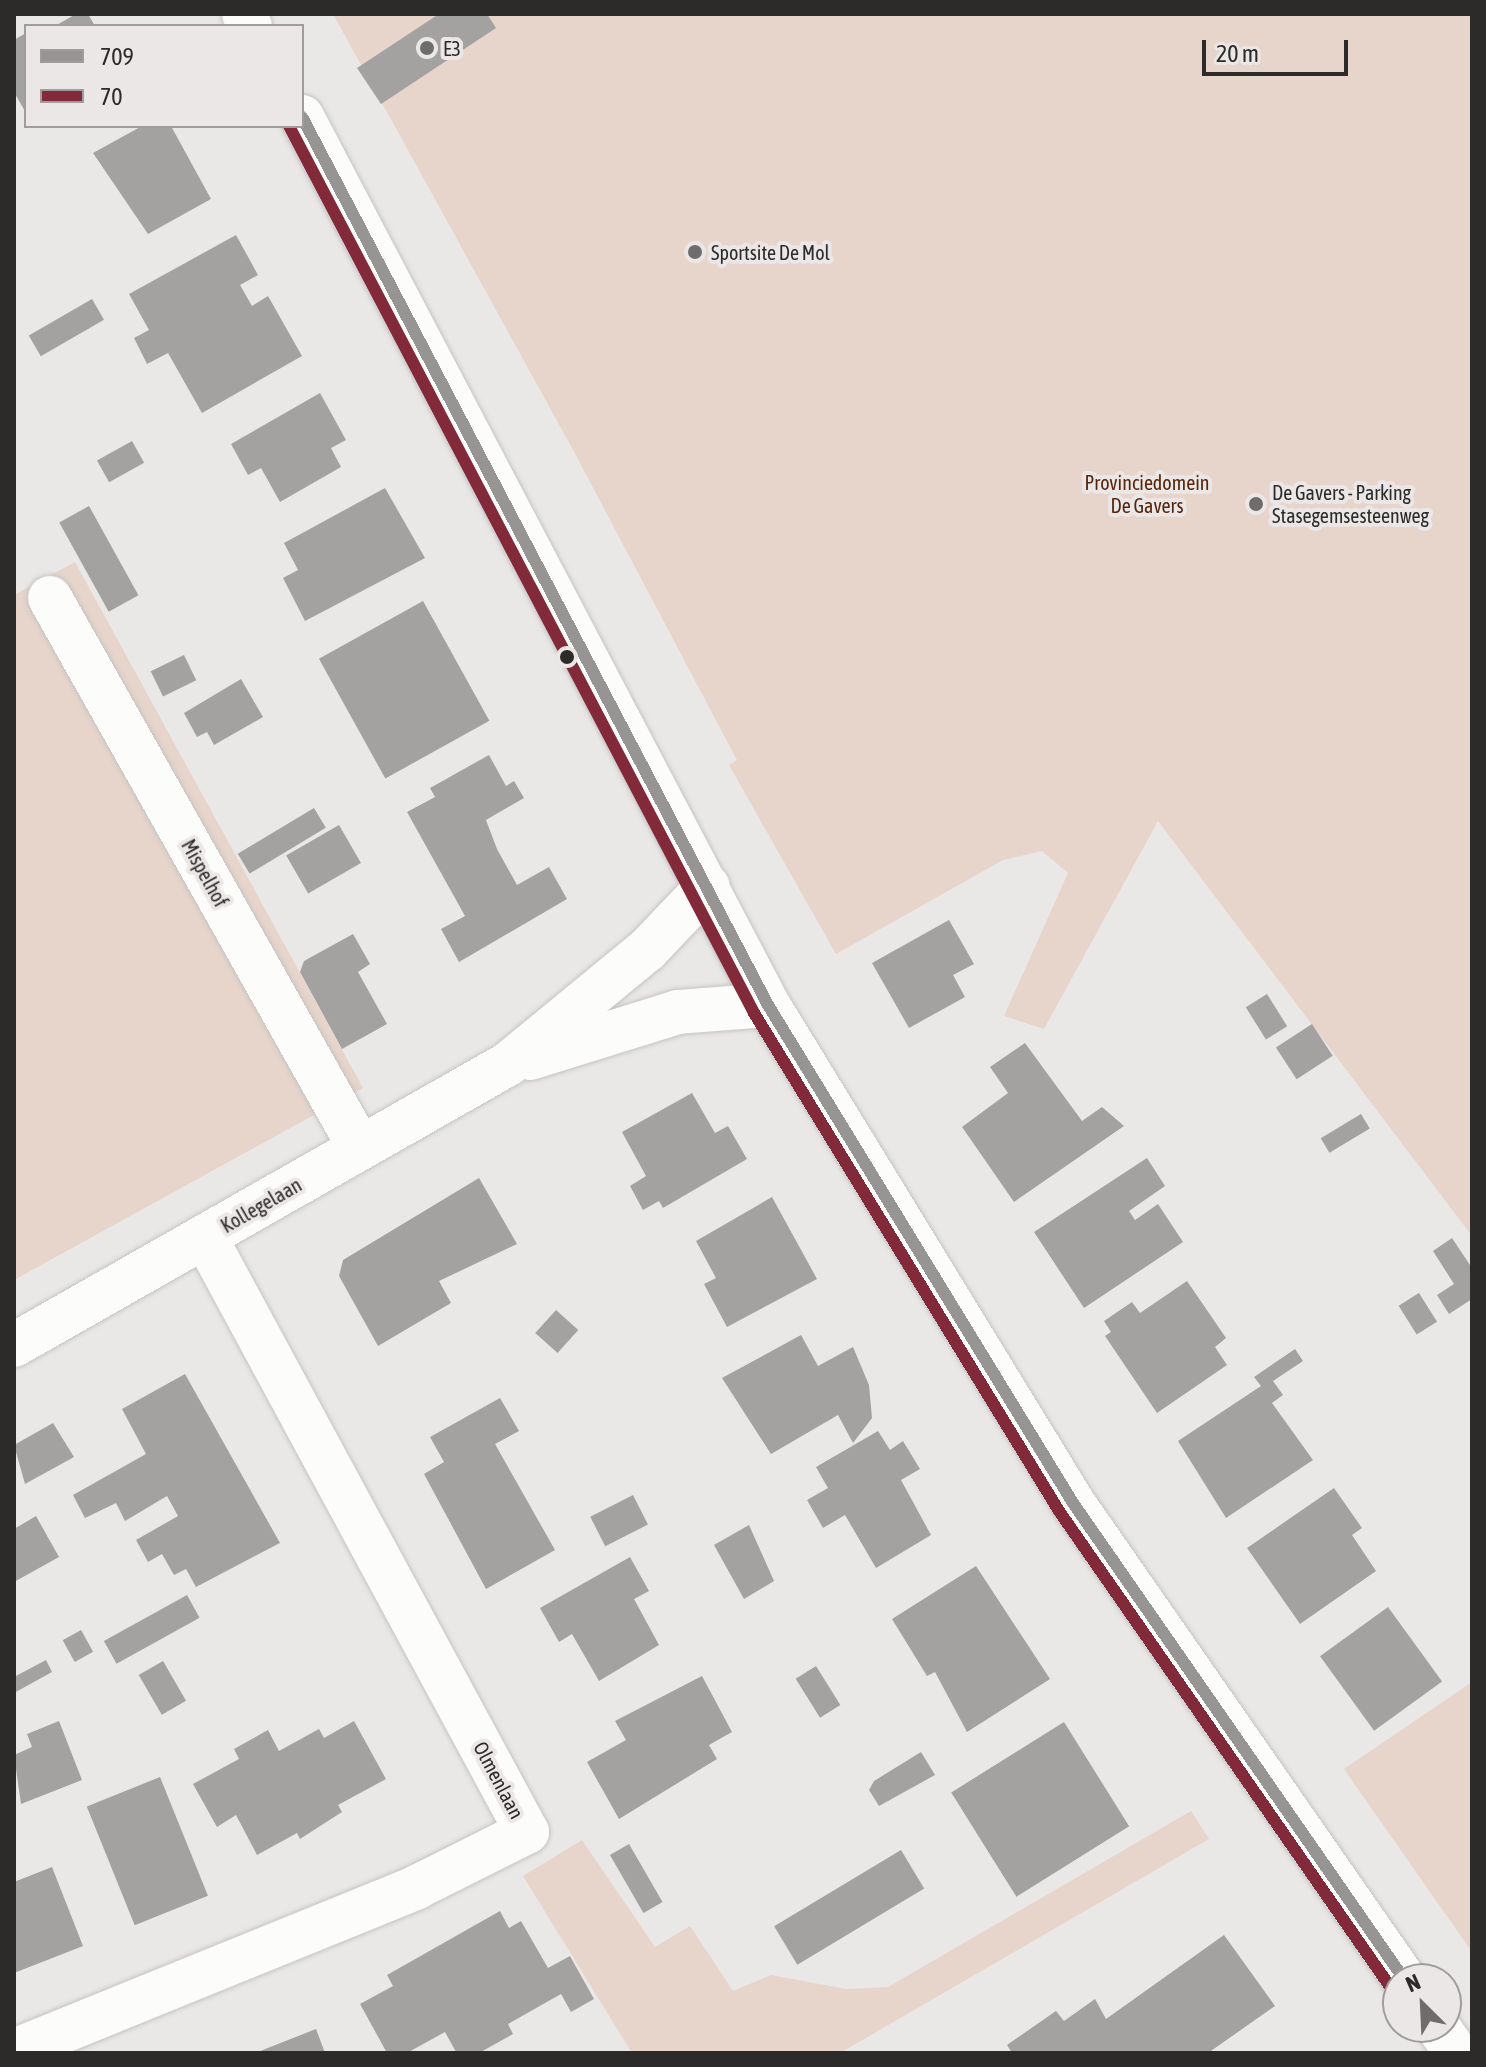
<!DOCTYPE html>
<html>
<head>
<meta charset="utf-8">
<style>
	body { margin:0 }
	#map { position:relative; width:1486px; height:2067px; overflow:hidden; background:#eae8e7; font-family:"Asap Condensed",sans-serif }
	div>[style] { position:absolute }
	.green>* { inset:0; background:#e7d4cb }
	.building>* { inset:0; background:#a3a2a1; transform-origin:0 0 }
	.roads { filter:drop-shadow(0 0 2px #c5c4c3) drop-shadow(0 0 2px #c5c4c3) }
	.minor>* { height:44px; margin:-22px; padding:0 22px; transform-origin:22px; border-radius:22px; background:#fcfcfb }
	.bus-1>* { height:12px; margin:-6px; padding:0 6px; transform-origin:6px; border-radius:6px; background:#969594 }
	.bus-2>* { height:12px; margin:-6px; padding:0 6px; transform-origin:6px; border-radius:6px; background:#822a3a }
	.dots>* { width:22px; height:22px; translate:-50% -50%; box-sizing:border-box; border:4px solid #ebe7e6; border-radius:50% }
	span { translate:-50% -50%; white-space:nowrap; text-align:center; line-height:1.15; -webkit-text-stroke:8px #ebe7e6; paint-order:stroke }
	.poi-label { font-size:20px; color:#2c2b2a }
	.left { translate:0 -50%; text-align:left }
	.park-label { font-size:20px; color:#55260b }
	.street-label { font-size:20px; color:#2c2b2a }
	.frame { position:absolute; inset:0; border:16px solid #2c2b2a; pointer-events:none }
	.legend { position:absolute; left:24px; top:24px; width:280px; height:104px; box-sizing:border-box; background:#ebe7e6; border:2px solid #9f9c9b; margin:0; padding:10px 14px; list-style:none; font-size:24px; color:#2c2b2a }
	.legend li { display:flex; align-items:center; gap:16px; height:40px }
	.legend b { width:40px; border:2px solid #9f9c9b }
	.north { position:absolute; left:1382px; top:1963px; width:80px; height:80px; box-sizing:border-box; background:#ebe7e6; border:2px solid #9f9c9b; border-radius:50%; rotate:336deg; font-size:22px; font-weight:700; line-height:32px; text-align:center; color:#2c2b2a }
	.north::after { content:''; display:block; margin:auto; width:28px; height:36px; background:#6e6d6c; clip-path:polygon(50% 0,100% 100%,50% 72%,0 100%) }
	.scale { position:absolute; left:1202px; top:40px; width:146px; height:36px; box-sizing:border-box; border:4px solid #2c2b2a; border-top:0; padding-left:10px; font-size:24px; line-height:28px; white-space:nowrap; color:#2c2b2a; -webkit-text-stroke:6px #ebe7e6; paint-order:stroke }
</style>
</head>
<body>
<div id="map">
	<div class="green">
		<i style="clip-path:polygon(333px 14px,1472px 14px,1472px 1236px,1158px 821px,1044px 1029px,1004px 1016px,1068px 873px,1042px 851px,1003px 860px,836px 954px,729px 765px,737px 760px,572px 448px)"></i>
		<i style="clip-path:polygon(75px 562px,363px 1088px,14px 1280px,14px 595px)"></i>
		<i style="clip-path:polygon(1472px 1682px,1472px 1952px,1344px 1769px)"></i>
		<i style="clip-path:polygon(1191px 1811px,1209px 1839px,840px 2053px,632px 2053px,523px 1876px,582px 1840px,655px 1947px,690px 1926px,733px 1991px,771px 1975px,846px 1989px,888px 1987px)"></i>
	</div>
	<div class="building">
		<i style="clip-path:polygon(76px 14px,88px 14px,95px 26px,55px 26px)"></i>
		<i style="clip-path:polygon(439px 14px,487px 14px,496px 28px,381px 104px,357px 68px)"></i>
		<i style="clip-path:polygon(26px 33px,26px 113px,14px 92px,14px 40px)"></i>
		<i style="clip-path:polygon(142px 126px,171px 126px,211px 199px,148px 234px,93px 153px)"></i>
		<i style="clip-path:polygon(236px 235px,258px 275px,240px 285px,252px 306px,268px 296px,302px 356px,202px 413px,168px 353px,147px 364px,134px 338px,149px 330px,129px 294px)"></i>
		<i style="left:92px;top:299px;width:24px;height:73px;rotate:60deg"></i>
		<i style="clip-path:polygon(320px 393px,346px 440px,331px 448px,341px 467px,280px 502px,261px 468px,248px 475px,231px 444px)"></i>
		<i style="left:132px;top:441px;width:25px;height:40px;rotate:61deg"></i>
		<i style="clip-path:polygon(385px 488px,425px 558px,305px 621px,283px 578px,298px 570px,284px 543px)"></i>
		<i style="left:89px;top:506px;width:102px;height:34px;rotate:61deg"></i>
		<i style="left:423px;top:601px;width:137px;height:119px;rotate:61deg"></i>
		<i style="left:184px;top:655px;width:28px;height:37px;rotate:64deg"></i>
		<i style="clip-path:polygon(241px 679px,263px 717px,214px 745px,207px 732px,197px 737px,184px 713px)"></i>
		<i style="clip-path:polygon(489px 755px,506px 786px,514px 781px,524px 798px,486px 820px,497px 849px,517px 885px,549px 867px,567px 899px,459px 962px,441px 929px,465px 916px,407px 812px,435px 797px,430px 788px)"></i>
		<i style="left:314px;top:808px;width:23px;height:89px;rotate:59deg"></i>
		<i style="left:339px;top:825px;width:44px;height:61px;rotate:60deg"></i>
		<i style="clip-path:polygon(949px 920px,974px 964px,953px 975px,965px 997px,909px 1028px,872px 963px)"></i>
		<i style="clip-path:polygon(353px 934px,370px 964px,358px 972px,387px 1024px,342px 1049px,300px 972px,304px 961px)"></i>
		<i style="left:1267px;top:994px;width:38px;height:25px;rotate:58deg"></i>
		<i style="left:1312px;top:1024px;width:38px;height:43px;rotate:57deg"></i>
		<i style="clip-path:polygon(1025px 1043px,1082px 1121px,1102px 1107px,1124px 1126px,1014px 1202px,962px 1127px,1008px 1093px,990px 1067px)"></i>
		<i style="clip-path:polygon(692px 1093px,715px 1133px,728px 1126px,747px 1159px,663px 1208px,659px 1201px,643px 1210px,630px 1186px,646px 1176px,622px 1132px)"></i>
		<i style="left:1361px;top:1114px;width:17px;height:47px;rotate:59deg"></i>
		<i style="clip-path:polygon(1147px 1158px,1165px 1186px,1129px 1211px,1135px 1220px,1158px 1204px,1183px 1242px,1084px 1308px,1034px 1232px)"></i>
		<i style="clip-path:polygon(479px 1178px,517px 1244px,439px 1281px,451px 1303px,378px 1346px,339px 1276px,343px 1260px)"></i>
		<i style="clip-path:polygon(772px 1197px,817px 1279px,727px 1327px,704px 1284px,716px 1278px,696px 1241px)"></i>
		<i style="clip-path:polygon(1452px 1238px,1472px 1268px,1472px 1299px,1449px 1314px,1437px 1295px,1454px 1284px,1433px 1251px)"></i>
		<i style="clip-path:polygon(1187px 1281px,1226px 1338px,1215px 1347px,1227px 1365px,1157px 1413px,1105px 1336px,1111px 1332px,1104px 1321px,1132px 1302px,1140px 1313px)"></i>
		<i style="left:1419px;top:1293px;width:34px;height:24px;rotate:58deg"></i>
		<i style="left:556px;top:1310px;width:30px;height:31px;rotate:42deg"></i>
		<i style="clip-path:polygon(801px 1335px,818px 1366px,853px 1347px,869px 1385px,872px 1418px,853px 1443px,838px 1415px,771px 1454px,722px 1378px)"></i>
		<i style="clip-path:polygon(1295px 1349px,1303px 1361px,1273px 1381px,1283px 1395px,1272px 1403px,1313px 1460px,1226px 1518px,1178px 1441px,1261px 1386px,1254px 1377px)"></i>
		<i style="clip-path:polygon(185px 1374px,280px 1543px,196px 1587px,186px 1569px,174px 1575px,162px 1554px,148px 1562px,136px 1540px,178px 1516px,167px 1496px,125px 1521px,116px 1503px,85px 1518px,73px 1495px,146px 1454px,122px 1409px)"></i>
		<i style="clip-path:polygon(500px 1398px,519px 1431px,495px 1444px,555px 1550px,486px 1589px,424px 1474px,444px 1462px,430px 1437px)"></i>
		<i style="clip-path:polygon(53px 1423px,74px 1457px,25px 1484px,14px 1445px)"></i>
		<i style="clip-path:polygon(878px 1431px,890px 1450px,903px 1441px,920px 1469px,901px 1480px,931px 1535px,876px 1568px,845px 1515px,823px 1528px,807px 1500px,828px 1488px,816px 1467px)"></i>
		<i style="clip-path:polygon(1334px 1488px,1362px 1528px,1352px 1535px,1376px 1571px,1300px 1624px,1247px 1548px)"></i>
		<i style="left:633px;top:1495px;width:33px;height:48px;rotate:63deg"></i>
		<i style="clip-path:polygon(36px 1516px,59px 1557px,14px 1582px,14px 1529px)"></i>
		<i style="clip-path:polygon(749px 1525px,774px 1581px,744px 1599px,714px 1545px)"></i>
		<i style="clip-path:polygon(630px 1557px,649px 1591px,634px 1599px,659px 1645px,599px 1681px,572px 1634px,559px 1642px,540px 1608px)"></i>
		<i style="clip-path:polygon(976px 1566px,1050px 1679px,967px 1732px,935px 1672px,927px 1676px,892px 1619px)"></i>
		<i style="left:187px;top:1595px;width:26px;height:95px;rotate:61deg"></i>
		<i style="left:1388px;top:1607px;width:92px;height:84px;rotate:54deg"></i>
		<i style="left:81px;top:1630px;width:25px;height:21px;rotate:61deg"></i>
		<i style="clip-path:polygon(46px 1660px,52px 1672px,14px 1693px,14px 1677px)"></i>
		<i style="left:163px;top:1661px;width:46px;height:28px;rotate:60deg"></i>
		<i style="left:816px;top:1666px;width:46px;height:24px;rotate:58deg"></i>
		<i style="clip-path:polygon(702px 1676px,732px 1732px,709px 1745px,717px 1759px,619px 1819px,587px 1762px,626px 1740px,615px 1721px)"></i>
		<i style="clip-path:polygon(59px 1721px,82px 1780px,21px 1804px,14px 1755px,32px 1747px,27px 1734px)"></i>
		<i style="clip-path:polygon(354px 1721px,386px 1779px,338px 1805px,342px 1812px,300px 1839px,297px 1833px,257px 1855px,236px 1815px,217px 1827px,193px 1784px,239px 1759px,234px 1749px,268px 1730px,279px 1751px,319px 1729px,324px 1738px)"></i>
		<i style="left:1064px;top:1722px;width:123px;height:133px;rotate:58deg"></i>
		<i style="clip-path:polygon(921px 1752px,935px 1775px,879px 1806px,869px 1790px,874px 1781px)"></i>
		<i style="left:160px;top:1777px;width:128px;height:79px;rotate:68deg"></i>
		<i style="left:629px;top:1844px;width:67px;height:22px;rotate:60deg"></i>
		<i style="left:901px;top:1850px;width:45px;height:148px;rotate:59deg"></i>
		<i style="clip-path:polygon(52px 1867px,83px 1946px,14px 1973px,14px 1882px)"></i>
		<i style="clip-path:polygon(500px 1911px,509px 1928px,521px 1921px,548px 1968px,570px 1956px,594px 1999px,571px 2012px,561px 1994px,508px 2024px,513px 2034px,479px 2053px,456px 2052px,445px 2032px,407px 2053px,387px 2053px,360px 2004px,393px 1986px,387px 1975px)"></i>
		<i style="clip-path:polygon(1224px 1935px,1275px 2006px,1208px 2053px,1012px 2053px,1007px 2045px,1056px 2011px,1064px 2021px,1095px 1999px,1106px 2019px)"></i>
		<i style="clip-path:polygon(316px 2029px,325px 2053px,255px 2053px)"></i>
	</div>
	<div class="roads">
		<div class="minor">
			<i style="left:244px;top:14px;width:13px;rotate:63deg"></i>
			<i style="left:302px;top:117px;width:1003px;rotate:62.31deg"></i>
			<i style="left:768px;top:1005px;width:584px;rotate:58.51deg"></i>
			<i style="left:1073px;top:1503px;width:580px;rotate:55.19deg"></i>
			<i style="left:50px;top:598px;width:631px;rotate:60.59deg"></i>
			<i style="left:530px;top:1058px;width:155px;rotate:-17.3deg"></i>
			<i style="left:678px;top:1012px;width:90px;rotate:-4.4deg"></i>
			<i style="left:14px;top:1345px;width:568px;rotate:-29.63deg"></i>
			<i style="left:508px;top:1064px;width:180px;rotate:-39.4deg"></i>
			<i style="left:647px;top:950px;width:88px;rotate:-46.4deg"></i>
			<i style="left:1438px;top:2027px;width:32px;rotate:55deg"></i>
			<i style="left:14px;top:2051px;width:435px;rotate:-22.1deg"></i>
			<i style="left:417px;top:1887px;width:123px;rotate:-26.6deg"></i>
			<i style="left:527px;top:1832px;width:677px;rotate:-118.42deg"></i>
		</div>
	</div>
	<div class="bus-1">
		<i style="left:302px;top:117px;width:1003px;rotate:62.31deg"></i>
		<i style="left:768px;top:1005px;width:584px;rotate:58.51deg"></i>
		<i style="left:1073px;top:1503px;width:580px;rotate:55.19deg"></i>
	</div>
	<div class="bus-2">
		<i style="left:289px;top:126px;width:1001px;rotate:62.33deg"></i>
		<i style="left:754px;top:1013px;width:584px;rotate:58.51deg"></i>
		<i style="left:1059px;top:1511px;width:581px;rotate:55.16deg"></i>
	</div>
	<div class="dots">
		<i style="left:427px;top:48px;background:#6e6d6c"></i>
		<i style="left:695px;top:252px;background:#6e6d6c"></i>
		<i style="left:1256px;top:504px;background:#6e6d6c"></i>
		<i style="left:567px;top:657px;background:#2c2b2a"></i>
	</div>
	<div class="poi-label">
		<span class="left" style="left:443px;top:48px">E3</span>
		<span class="left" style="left:711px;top:252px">Sportsite De Mol</span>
		<span class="left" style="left:1272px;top:504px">De Gavers - Parking<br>Stasegemsesteenweg</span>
	</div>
	<div class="park-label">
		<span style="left:1147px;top:494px">Provinciedomein<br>De Gavers</span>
	</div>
	<div class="street-label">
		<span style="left:205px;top:873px;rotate:61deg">Mispelhof</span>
		<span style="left:261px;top:1205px;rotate:-30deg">Kollegelaan</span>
		<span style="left:499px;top:1780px;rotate:62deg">Olmenlaan</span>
	</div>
	<div class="frame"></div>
	<ul class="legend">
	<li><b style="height:10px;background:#969594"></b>709</li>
	<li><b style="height:10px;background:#822a3a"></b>70</li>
	</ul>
	<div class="north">N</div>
	<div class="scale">20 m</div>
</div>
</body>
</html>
